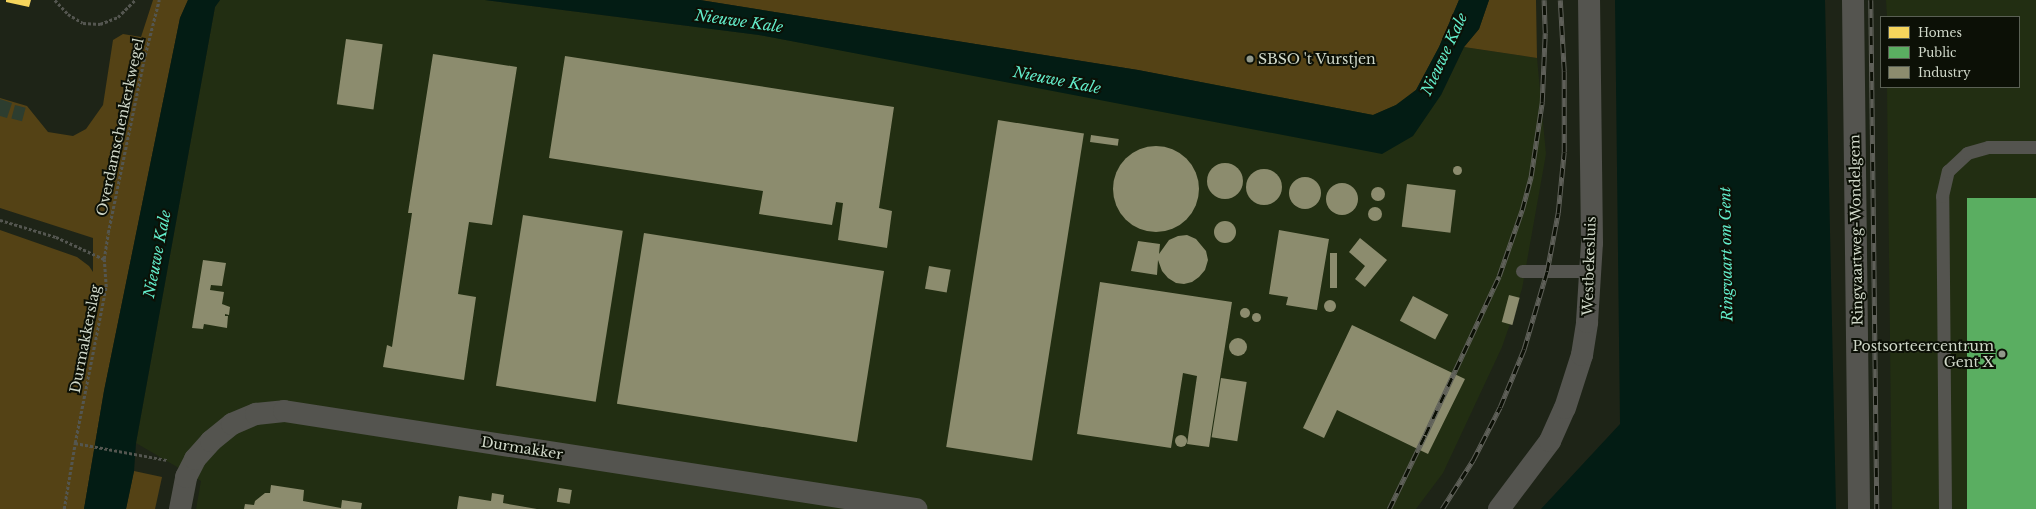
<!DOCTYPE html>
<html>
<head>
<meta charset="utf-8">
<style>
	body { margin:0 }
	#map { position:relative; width:2036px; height:509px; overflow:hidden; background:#1e2417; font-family:"Libre Baskerville",serif }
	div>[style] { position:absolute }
	.built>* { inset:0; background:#222e12 }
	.green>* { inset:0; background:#544215 }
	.water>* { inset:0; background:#031c14 }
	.homes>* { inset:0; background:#f6d55c }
	.public>* { inset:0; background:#5aae61; transform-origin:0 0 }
	.industry>* { inset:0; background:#8c8c6e; transform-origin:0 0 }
	.round { border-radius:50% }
	.building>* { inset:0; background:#2d3d2f; transform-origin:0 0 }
	.path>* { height:2.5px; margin-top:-1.25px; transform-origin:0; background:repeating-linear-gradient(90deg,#545650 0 3px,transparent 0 5px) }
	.lane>* { height:13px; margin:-6.5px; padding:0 6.5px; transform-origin:6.5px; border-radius:6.5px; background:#54544f }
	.street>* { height:22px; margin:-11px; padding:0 11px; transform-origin:11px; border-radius:11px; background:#54544f }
	.rail>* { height:4.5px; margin-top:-2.25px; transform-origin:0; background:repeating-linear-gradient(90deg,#0c1006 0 9px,#5f6059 0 18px); box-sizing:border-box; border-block:1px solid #5f6059 }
	.dots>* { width:11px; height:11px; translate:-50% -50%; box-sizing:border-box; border:2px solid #0c1006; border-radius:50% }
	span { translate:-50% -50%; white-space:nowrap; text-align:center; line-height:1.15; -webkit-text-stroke:4px #0c1006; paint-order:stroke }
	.poi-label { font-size:14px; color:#cfd7c8 }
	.left { translate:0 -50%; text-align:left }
	.right { translate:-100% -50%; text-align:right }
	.street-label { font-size:14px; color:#cfd7c8 }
	.water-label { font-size:15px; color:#62ecca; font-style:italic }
	.legend { position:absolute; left:1880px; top:16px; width:140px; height:72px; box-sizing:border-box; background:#0c1006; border:1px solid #5a6054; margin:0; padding:5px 7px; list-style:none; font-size:12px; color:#cfd7c8 }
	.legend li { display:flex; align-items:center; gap:8px; height:20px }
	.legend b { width:20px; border:1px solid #5a6054 }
</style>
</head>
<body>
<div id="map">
	<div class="built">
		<i style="clip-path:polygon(220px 0,485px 0,759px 35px,938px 68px,1441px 95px,1464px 47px,1537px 58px,1546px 154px,1522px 289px,1502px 347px,1443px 473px,1416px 509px,196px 509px,201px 481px,136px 443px,215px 7px)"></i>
		<i style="clip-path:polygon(1886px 0,2036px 0,2036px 509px,1892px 509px,1887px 87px,2019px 87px,2019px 17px,1887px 17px)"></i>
	</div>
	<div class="green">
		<i style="clip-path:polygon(153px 0,188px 0,180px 18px,104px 391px,84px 509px,0 509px,0 230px,77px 257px,89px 266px,93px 272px,93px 238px,0 208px,0 98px,27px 106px,48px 132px,73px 136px,86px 129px,103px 105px,113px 40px,123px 34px,141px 37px)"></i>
		<i style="clip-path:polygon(700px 0,1459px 0,1439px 47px,1416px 90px,1396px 105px,1373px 115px,1138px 70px)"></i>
		<i style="clip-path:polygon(1489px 0,1536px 0,1537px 58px,1464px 47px,1479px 29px)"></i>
		<i style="clip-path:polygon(134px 471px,162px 477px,155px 509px,126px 509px)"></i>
	</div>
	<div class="water">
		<i style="clip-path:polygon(188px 0,220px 0,215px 7px,136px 443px,134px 471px,126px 509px,84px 509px,104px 391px,180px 18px)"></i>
		<i style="clip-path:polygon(485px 0,700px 0,1138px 70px,1373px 115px,1396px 105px,1416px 90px,1439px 47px,1459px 0,1489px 0,1479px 29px,1464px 47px,1441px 95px,1413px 136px,1382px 154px,759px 35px)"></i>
		<i style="clip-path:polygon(1615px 0,1825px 0,1836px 509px,1541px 509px,1620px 424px)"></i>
	</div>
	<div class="homes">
		<i style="clip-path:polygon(6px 0,31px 0,29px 7px,6px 2px)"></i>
	</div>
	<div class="public">
		<i style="left:2036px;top:198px;width:311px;height:69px;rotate:90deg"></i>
	</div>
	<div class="industry">
		<i style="left:346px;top:39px;width:37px;height:66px;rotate:8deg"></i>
		<i style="clip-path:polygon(433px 54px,517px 67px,492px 225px,469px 222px,458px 294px,476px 297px,464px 380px,383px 367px,387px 345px,392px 347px,412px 213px,408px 213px)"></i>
		<i style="clip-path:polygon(565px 56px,894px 107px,879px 208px,892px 211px,887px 248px,838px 240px,843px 203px,836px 202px,832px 225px,759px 214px,763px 191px,549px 158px)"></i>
		<i style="left:998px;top:120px;width:87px;height:331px;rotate:9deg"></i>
		<i style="left:1091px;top:135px;width:28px;height:7px;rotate:8deg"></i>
		<i class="round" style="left:1113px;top:146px;width:86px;height:86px"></i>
		<i class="round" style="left:1207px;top:163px;width:36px;height:36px"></i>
		<i class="round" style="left:1452.5px;top:165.5px;width:9px;height:9px"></i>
		<i class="round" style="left:1246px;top:169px;width:36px;height:36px"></i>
		<i class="round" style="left:1289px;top:177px;width:32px;height:32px"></i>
		<i class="round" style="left:1326px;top:183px;width:32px;height:32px"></i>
		<i style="left:1407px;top:184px;width:49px;height:43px;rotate:7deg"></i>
		<i class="round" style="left:1371px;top:187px;width:14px;height:14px"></i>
		<i class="round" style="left:1368px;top:207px;width:14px;height:14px"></i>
		<i style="left:523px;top:215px;width:101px;height:173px;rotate:9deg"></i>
		<i class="round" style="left:1214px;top:221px;width:22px;height:22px"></i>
		<i style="clip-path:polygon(1279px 230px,1329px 239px,1317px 310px,1286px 305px,1288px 297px,1269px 294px)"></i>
		<i style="left:644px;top:233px;width:243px;height:173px;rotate:9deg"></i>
		<i style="clip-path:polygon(1187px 235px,1196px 239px,1206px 251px,1208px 260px,1205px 270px,1199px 277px,1192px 282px,1184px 284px,1176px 283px,1168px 278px,1162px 271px,1158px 260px,1157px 275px,1131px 271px,1138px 241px,1160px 244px,1159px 254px,1169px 240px,1178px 236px)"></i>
		<i style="clip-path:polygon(1360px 238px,1387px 260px,1365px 287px,1355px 279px,1365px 266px,1349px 252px)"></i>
		<i style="left:1330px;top:253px;width:7px;height:35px"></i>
		<i style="clip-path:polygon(203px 260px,226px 263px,222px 286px,211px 285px,210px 290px,224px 292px,222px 304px,230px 307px,229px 315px,225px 314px,225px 316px,228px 316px,227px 328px,204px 324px,203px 329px,192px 328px)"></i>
		<i style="left:929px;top:266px;width:22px;height:23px;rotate:10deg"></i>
		<i style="clip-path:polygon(1100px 282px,1232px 302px,1209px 447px,1187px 444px,1197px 376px,1183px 373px,1171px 448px,1077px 434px)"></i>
		<i style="left:1509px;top:295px;width:11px;height:28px;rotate:15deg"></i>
		<i style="left:1413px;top:296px;width:40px;height:28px;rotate:28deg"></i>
		<i class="round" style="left:1324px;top:300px;width:12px;height:12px"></i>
		<i class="round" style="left:1240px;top:308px;width:10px;height:10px"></i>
		<i class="round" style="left:1251.5px;top:312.5px;width:9px;height:9px"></i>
		<i style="clip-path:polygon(1352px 325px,1465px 379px,1428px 454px,1337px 410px,1324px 438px,1303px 428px)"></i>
		<i class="round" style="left:1229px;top:338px;width:18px;height:18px"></i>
		<i style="left:1221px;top:378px;width:26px;height:60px;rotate:9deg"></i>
		<i class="round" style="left:1175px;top:435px;width:12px;height:12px"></i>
		<i style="clip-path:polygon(271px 485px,304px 490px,303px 501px,341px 508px,342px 500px,362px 503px,361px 509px,244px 509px,245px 504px,254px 505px,255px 501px,265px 493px,270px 493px)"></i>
		<i style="left:559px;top:488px;width:13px;height:14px;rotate:9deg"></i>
		<i style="clip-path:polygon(492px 493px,504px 495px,503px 503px,537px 509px,457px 509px,459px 496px,491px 501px)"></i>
	</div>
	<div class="building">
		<i style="clip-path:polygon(0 99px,12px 103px,7px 118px,0 116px)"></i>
		<i style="left:15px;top:105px;width:11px;height:14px;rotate:15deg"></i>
	</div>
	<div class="path">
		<i style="left:55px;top:0;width:19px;rotate:47deg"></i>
		<i style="left:68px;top:14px;width:17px;rotate:31deg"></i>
		<i style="left:83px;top:23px;width:17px;rotate:3deg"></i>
		<i style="left:100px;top:24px;width:19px;rotate:-21deg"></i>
		<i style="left:118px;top:17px;width:24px;rotate:-45deg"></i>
		<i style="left:0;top:220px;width:59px;rotate:16.9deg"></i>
		<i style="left:56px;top:237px;width:53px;rotate:24.6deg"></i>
		<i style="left:75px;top:443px;width:94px;rotate:10.5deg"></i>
		<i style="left:64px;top:509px;width:67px;rotate:-80.5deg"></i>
		<i style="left:75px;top:443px;width:159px;rotate:-78.8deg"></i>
		<i style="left:106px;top:287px;width:28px;rotate:-94deg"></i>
		<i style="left:104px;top:259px;width:26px;rotate:-81deg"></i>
		<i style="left:108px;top:233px;width:182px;rotate:-78.3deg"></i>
		<i style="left:145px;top:55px;width:57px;rotate:-75.7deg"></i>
	</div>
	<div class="lane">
		<i style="left:1522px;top:271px;width:69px"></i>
		<i style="left:1945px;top:509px;width:313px;rotate:-90.5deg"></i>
		<i style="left:1942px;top:196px;width:26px;rotate:-77deg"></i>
		<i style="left:1948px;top:171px;width:26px;rotate:-43deg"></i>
		<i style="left:1967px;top:153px;width:22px;rotate:-16deg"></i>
		<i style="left:1988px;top:147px;width:48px"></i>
	</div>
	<div class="street">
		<i style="left:1853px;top:0;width:509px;rotate:89.32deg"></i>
		<i style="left:180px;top:509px;width:33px;rotate:-79deg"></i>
		<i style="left:186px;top:477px;width:20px;rotate:-63deg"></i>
		<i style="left:195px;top:459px;width:24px;rotate:-48deg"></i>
		<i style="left:211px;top:441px;width:27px;rotate:-39deg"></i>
		<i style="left:232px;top:424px;width:26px;rotate:-23deg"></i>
		<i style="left:256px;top:414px;width:28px;rotate:-6deg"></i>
		<i style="left:284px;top:411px;width:640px;rotate:8.81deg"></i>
		<i style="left:1499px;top:509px;width:85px;rotate:-53.1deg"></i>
		<i style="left:1550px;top:441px;width:36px;rotate:-66deg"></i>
		<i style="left:1565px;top:408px;width:56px;rotate:-72.2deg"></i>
		<i style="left:1582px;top:355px;width:33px;rotate:-81deg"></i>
		<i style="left:1587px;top:322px;width:79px;rotate:-86.4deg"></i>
		<i style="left:1592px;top:243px;width:243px;rotate:-90.7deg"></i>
	</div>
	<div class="rail">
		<i style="left:1871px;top:0;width:509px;rotate:89.32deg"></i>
		<i style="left:1389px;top:509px;width:82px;rotate:-64.1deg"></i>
		<i style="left:1425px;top:435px;width:175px;rotate:-65deg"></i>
		<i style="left:1499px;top:276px;width:70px;rotate:-70.8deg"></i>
		<i style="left:1522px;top:210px;width:35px;rotate:-75deg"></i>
		<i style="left:1531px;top:176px;width:75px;rotate:-81.5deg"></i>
		<i style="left:1542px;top:102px;width:69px;rotate:-87.5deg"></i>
		<i style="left:1545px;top:33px;width:33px;rotate:-92deg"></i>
		<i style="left:1442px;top:509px;width:58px;rotate:-57.7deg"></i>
		<i style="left:1473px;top:460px;width:59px;rotate:-63deg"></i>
		<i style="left:1500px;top:407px;width:63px;rotate:-67.5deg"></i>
		<i style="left:1524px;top:349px;width:81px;rotate:-73.6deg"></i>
		<i style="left:1547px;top:271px;width:59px;rotate:-79.3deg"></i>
		<i style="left:1558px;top:213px;width:61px;rotate:-84.4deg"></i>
		<i style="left:1564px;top:152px;width:81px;rotate:-90deg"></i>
		<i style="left:1564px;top:71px;width:71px;rotate:-93.2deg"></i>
	</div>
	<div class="dots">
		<i style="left:1250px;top:59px;background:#91988a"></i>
		<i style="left:2002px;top:354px;background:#91988a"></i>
	</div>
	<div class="poi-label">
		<span class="left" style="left:1258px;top:59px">SBSO 't Vurstjen</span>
		<span class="right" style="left:1994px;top:354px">Postsorteercentrum<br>Gent X</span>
	</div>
	<div class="street-label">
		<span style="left:120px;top:127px;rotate:-78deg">Overdamschenkerkwegel</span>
		<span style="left:1856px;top:230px;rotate:-91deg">Ringvaartweg-Wondelgem</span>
		<span style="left:1589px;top:266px;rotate:-88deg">Westbekesluis</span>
		<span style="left:85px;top:339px;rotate:-79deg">Durmakkerslag</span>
		<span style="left:522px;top:448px;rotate:9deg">Durmakker</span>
	</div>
	<div class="water-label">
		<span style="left:739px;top:21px;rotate:8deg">Nieuwe Kale</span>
		<span style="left:1444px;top:54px;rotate:-65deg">Nieuwe Kale</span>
		<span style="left:1057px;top:80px;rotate:11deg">Nieuwe Kale</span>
		<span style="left:157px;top:254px;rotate:-79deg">Nieuwe Kale</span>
		<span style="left:1726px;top:254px;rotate:-91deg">Ringvaart om Gent</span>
	</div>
	<ul class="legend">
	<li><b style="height:11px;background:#f6d55c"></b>Homes</li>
	<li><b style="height:11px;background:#5aae61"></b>Public</li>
	<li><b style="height:11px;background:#8c8c6e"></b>Industry</li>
	</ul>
</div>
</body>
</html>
